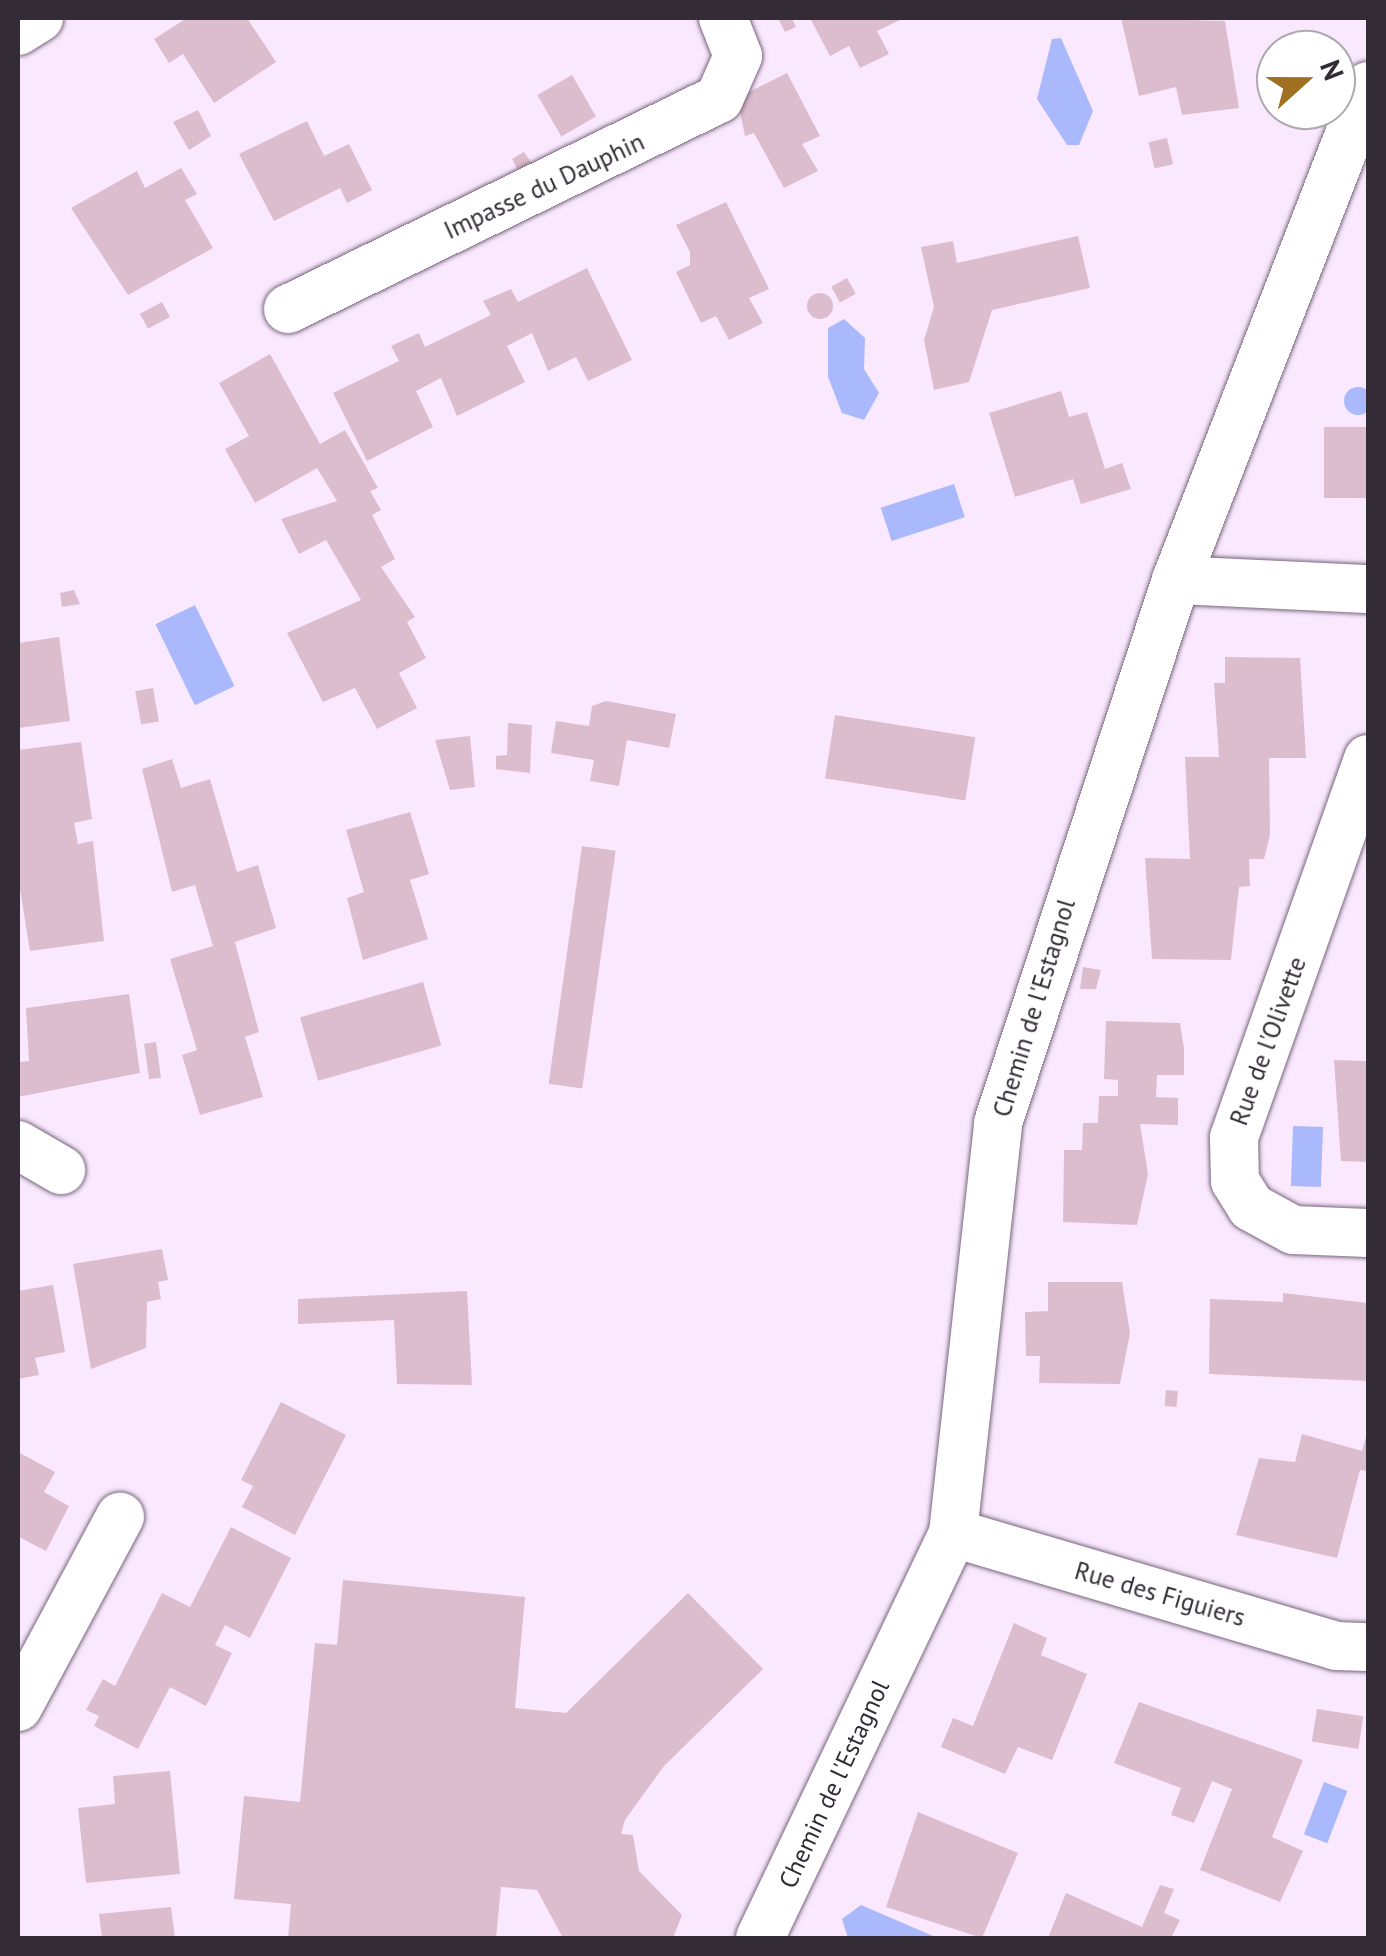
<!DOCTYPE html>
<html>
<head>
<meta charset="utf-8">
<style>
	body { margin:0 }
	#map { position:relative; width:1386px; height:1956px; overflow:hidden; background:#fae9fe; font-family:"PT Sans",sans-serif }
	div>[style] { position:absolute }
	.water>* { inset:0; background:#aab9fb; transform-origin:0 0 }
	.round { border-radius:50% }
	.building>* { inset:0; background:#dcbdce; transform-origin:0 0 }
	.roads { filter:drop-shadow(0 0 2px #78657c) drop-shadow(0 0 2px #78657c) }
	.minor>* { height:48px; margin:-24px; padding:0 24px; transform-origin:24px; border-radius:24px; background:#fff }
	span { translate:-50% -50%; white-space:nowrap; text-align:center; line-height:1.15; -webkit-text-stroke:8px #fff; paint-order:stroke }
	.street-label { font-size:25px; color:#332b35 }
	.frame { position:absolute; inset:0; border:20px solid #332b35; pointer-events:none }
	.north { position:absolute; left:1256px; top:30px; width:100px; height:100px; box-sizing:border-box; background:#fff; border:2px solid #adaaae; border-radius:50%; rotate:69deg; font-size:28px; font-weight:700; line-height:40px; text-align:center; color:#332b35 }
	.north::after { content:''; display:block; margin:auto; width:35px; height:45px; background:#9f6f22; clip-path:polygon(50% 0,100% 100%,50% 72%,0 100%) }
</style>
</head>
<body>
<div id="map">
	<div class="water">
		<i style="clip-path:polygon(1061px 38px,1093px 111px,1079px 145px,1067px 145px,1037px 99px,1052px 39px)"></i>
		<i style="clip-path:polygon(844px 319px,865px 338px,864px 369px,879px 393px,864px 420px,842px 413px,828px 377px,828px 328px)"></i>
		<i class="round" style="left:1344px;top:387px;width:28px;height:28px"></i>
		<i style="left:954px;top:484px;width:35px;height:77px;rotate:72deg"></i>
		<i style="left:195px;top:605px;width:90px;height:44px;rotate:64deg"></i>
		<i style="left:1293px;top:1126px;width:30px;height:60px;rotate:2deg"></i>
		<i style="left:1324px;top:1782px;width:25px;height:56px;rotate:21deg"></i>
		<i style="clip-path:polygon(861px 1905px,933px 1936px,932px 1938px,848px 1938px,842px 1919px)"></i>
	</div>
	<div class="building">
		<i style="clip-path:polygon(187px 18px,247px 18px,276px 62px,214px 103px,183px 54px,169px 63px,154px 39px)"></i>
		<i style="clip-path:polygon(778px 18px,792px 18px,796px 27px,785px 32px)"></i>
		<i style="clip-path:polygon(810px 18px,904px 18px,877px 31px,889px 54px,860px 68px,849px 46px,830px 56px)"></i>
		<i style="clip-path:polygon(1121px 18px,1225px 21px,1239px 108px,1182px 115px,1176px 87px,1139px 96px)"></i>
		<i style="clip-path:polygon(787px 73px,820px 136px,802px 144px,818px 171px,784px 188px,754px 133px,745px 136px,737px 98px)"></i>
		<i style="left:572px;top:75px;width:48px;height:40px;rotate:60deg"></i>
		<i style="clip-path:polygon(198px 110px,211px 136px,189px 150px,173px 122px)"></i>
		<i style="clip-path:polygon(307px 121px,324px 156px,349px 144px,372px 190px,347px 203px,340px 188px,274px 221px,239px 154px)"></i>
		<i style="left:1167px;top:138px;width:27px;height:19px;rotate:77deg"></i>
		<i style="clip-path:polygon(524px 152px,535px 168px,521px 176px,512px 159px)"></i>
		<i style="clip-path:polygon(181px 168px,197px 194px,185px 200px,213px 248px,128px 295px,71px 208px,137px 171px,145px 188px)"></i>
		<i style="clip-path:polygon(726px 202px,769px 289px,749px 298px,763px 323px,729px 340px,716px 316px,701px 323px,676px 272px,690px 265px,690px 252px,676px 225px)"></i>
		<i style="clip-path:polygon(1078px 236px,1090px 288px,992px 310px,969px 382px,934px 390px,924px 340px,934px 307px,921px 247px,953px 241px,957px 263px)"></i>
		<i style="clip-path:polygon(587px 268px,632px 360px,588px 381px,576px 357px,548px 371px,532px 333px,507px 346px,525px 382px,457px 416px,441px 378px,416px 391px,433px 427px,367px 461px,333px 393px,399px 361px,391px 346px,419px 333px,425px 347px,491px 315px,483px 301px,511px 289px,518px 302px)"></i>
		<i style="left:847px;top:278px;width:18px;height:18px;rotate:61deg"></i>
		<i class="round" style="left:807px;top:293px;width:26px;height:26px"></i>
		<i style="left:162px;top:302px;width:17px;height:25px;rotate:62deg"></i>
		<i style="clip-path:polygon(270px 354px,320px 444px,345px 430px,378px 488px,370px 491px,381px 510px,372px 515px,395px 559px,381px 567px,415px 617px,407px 622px,426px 658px,399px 673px,417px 708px,377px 729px,355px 688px,323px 702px,287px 633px,361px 600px,326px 540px,299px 554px,281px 519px,337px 501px,317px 468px,255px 503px,225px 449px,249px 436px,219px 383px)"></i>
		<i style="clip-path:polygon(1061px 391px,1069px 417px,1087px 412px,1105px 469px,1122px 463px,1131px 489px,1081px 504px,1073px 479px,1015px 497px,989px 413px)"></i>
		<i style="left:1368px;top:427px;width:71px;height:44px;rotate:90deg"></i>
		<i style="clip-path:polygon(74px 590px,80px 604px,62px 607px,60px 593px)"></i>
		<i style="clip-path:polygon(59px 637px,70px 721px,18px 728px,18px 643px)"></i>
		<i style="clip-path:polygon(1225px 657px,1300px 658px,1306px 758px,1269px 758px,1270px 835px,1264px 859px,1249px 859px,1250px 886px,1239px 887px,1231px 960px,1152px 959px,1145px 858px,1190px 859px,1185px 757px,1219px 757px,1214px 683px,1225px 683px)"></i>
		<i style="left:153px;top:688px;width:34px;height:18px;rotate:80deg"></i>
		<i style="clip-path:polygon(606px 701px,676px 714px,669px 748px,627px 740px,619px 786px,590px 781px,594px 760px,551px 753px,556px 721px,589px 726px,592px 706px)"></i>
		<i style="left:835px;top:715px;width:142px;height:64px;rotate:9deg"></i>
		<i style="clip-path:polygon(508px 723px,532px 725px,530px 773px,496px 769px,496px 756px,507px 755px)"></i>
		<i style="clip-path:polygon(470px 736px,475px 787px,450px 790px,435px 740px)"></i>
		<i style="clip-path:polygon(81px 742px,92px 819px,74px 823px,78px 844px,93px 841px,104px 941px,30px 951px,18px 877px,18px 750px)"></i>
		<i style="clip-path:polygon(172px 759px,181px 788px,210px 779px,237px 872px,258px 865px,276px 928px,235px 942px,259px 1032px,245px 1037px,263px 1097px,200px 1115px,182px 1055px,197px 1050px,170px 959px,213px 946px,195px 885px,172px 892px,142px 769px)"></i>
		<i style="clip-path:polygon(410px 812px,429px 874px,410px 880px,428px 939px,363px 960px,347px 898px,364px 892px,346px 830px)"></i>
		<i style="left:582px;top:846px;width:34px;height:240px;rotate:8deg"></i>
		<i style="clip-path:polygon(1083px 967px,1101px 970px,1096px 989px,1080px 989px)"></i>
		<i style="left:423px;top:982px;width:66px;height:128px;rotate:74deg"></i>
		<i style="clip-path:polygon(129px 994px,140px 1073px,18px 1097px,18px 1062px,29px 1061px,26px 1008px)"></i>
		<i style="clip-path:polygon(1106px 1021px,1180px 1023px,1184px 1048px,1184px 1075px,1157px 1075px,1156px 1097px,1178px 1098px,1178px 1125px,1140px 1124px,1148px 1174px,1137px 1225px,1063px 1222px,1064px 1150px,1082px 1150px,1083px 1123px,1098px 1123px,1099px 1096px,1118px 1096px,1118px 1080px,1104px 1079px)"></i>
		<i style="left:156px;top:1042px;width:36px;height:12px;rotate:82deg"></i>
		<i style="clip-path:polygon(1334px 1060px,1368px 1061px,1368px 1162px,1341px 1161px)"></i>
		<i style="clip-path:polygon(162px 1249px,168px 1280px,158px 1282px,161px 1299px,147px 1302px,146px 1348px,91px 1369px,73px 1264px)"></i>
		<i style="clip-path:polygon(1048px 1282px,1122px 1282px,1130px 1333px,1120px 1384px,1039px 1383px,1040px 1356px,1026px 1356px,1025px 1312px,1048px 1311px)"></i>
		<i style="clip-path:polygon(53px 1285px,65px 1352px,35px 1358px,39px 1375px,18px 1379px,18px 1291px)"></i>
		<i style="clip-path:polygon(467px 1291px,472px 1385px,397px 1384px,394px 1320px,298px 1324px,298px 1299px)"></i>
		<i style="clip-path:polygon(1283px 1293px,1368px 1303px,1368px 1381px,1209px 1374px,1210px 1299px,1283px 1302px)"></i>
		<i style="left:1166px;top:1390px;width:12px;height:16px;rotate:5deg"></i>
		<i style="clip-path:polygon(281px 1402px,346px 1435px,295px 1535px,242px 1507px,253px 1486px,241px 1480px)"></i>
		<i style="clip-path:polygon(1368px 1429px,1368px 1471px,1360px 1470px,1337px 1558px,1236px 1535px,1259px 1458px,1295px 1462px,1302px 1434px,1362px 1451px)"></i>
		<i style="clip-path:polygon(18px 1452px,55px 1472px,44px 1492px,69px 1506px,46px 1551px,19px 1537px)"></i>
		<i style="clip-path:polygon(231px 1527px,291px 1558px,250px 1638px,225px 1625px,215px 1645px,232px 1653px,206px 1706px,170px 1687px,138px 1749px,94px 1726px,99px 1716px,86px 1710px,103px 1679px,115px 1686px,162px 1593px,190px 1607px)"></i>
		<i style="clip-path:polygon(343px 1580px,525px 1597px,515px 1708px,566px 1713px,688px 1593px,763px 1669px,664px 1766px,625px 1820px,621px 1834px,633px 1835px,639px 1871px,682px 1915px,673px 1938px,563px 1938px,537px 1890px,501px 1887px,496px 1938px,288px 1938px,291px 1904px,234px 1899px,244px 1796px,300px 1802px,315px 1643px,337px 1645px)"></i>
		<i style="clip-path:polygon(1014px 1623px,1047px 1638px,1041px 1655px,1087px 1674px,1052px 1760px,1018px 1747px,1005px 1774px,941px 1747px,953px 1718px,973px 1726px)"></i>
		<i style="clip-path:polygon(1139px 1702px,1303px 1760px,1272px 1837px,1303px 1851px,1280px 1902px,1200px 1870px,1232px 1789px,1212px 1781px,1194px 1823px,1171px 1815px,1181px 1788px,1114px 1763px)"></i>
		<i style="left:1317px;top:1709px;width:47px;height:33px;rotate:9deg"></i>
		<i style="clip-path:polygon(170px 1771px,180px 1874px,86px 1883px,78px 1808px,115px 1804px,113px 1776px)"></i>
		<i style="clip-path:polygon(918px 1812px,1018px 1853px,982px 1938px,886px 1907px)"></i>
		<i style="clip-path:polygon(1160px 1885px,1174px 1889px,1164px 1913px,1180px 1920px,1171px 1938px,1048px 1938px,1066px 1893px,1142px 1927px)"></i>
		<i style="clip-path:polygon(171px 1907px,175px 1938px,102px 1938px,99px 1914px)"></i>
	</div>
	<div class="roads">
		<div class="minor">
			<i style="left:18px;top:31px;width:25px;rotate:-32deg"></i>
			<i style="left:288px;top:309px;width:479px;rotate:-26deg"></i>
			<i style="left:719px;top:99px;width:47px;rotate:-66.2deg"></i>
			<i style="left:738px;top:56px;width:41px;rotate:-111.5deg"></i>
			<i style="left:1176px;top:580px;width:192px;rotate:2.7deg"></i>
			<i style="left:1368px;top:759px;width:402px;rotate:109.5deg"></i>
			<i style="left:1234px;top:1138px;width:43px;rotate:88.7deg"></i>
			<i style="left:1235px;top:1181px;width:31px;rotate:58deg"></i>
			<i style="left:1251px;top:1207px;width:48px;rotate:28.7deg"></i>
			<i style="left:1293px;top:1230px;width:75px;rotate:2.3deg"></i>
			<i style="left:18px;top:1145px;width:50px;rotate:30.2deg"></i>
			<i style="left:953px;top:1533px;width:399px;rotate:16.4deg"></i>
			<i style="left:1336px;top:1646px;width:32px;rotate:2deg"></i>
			<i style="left:18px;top:1707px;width:216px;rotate:-61.8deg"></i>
			<i style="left:760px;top:1938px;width:449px;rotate:-64.5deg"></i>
			<i style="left:953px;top:1533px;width:412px;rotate:-83.7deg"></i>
			<i style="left:998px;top:1123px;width:571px;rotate:-71.85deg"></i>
			<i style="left:1176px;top:580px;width:530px;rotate:-68.76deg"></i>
		</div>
	</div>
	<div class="street-label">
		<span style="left:544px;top:186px;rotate:-25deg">Impasse du Dauphin</span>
		<span style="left:1034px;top:1008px;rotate:-73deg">Chemin de l'Estagnol</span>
		<span style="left:1268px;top:1041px;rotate:-70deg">Rue de l'Olivette</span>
		<span style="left:1160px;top:1594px;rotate:16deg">Rue des Figuiers</span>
		<span style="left:834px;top:1784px;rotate:-65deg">Chemin de l'Estagnol</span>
	</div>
	<div class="frame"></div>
	<div class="north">N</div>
</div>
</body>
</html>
